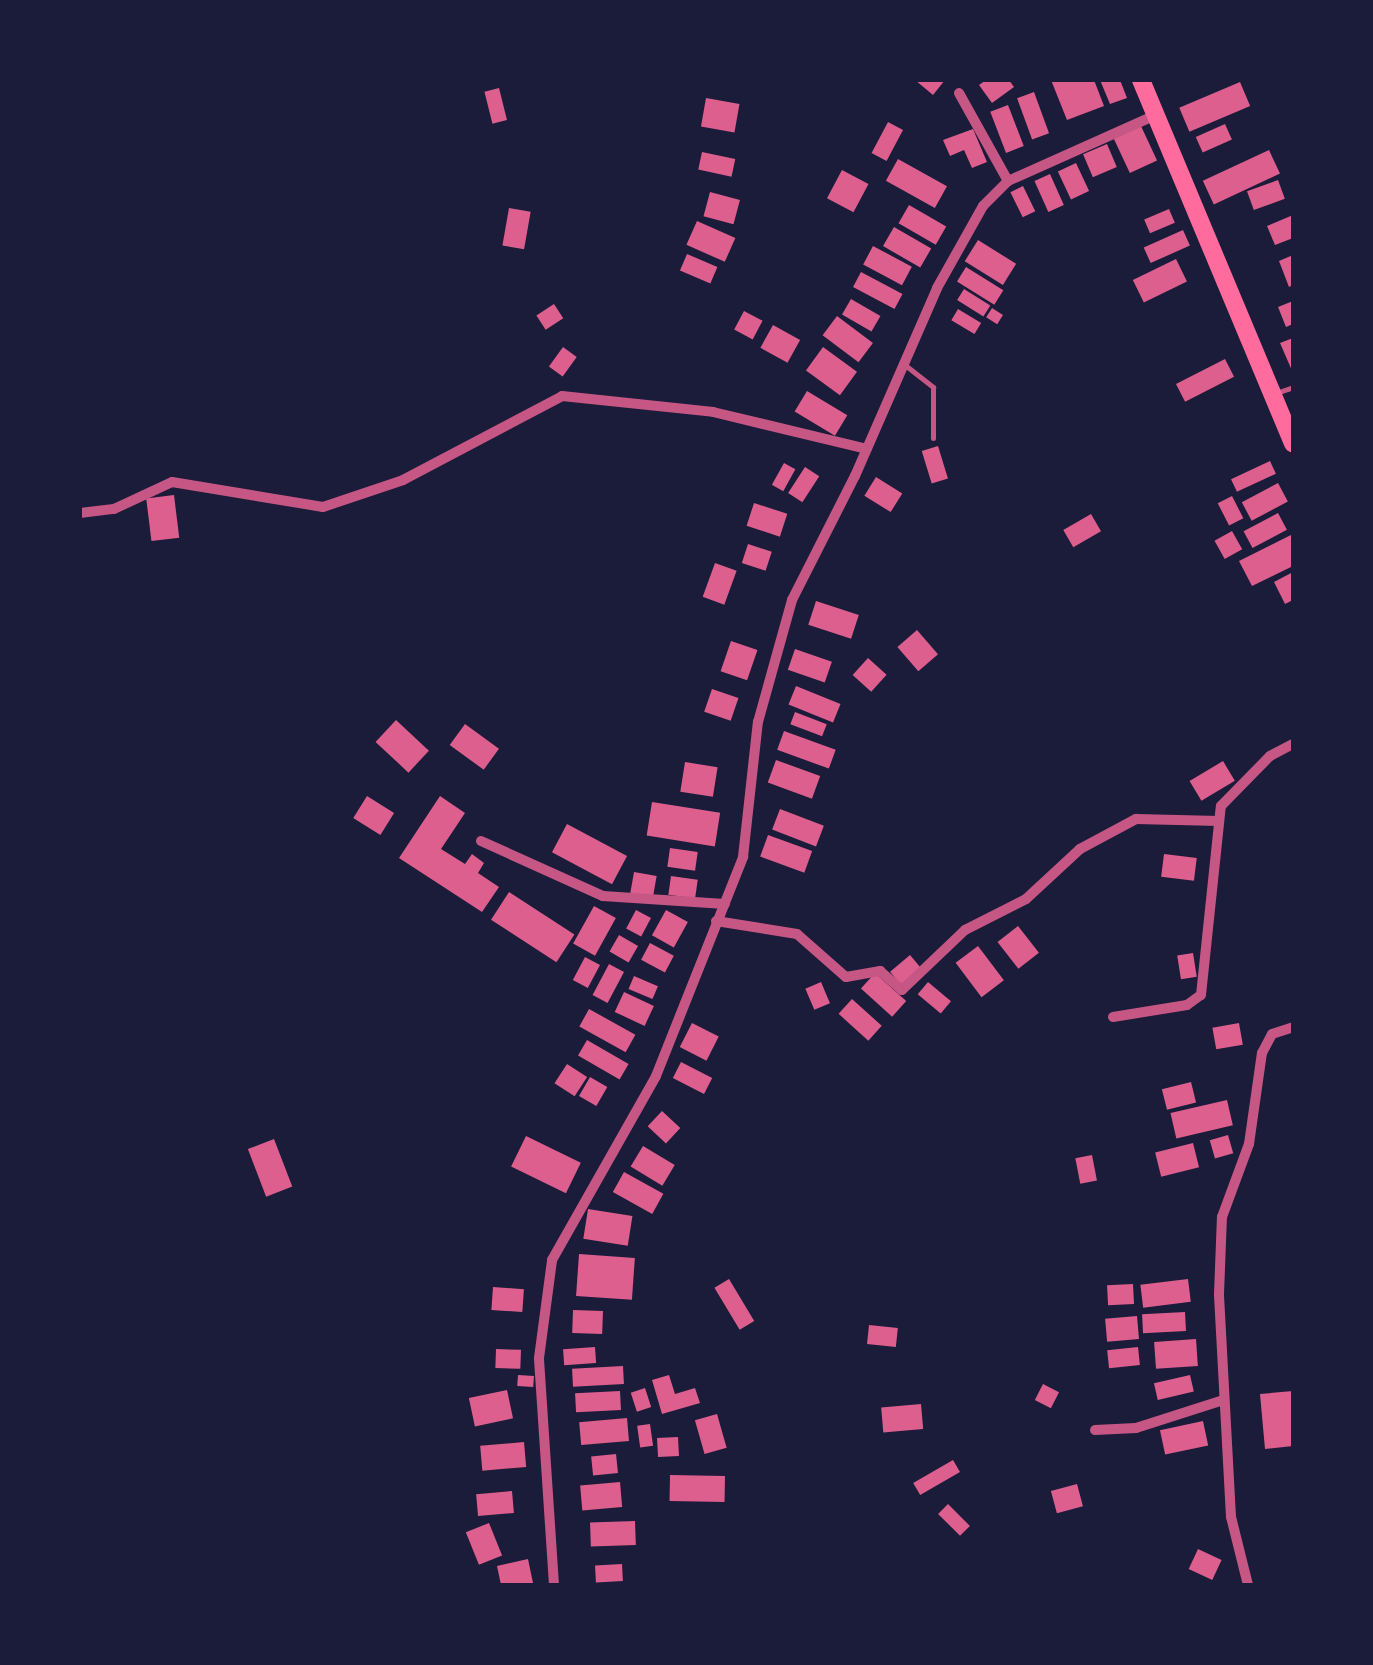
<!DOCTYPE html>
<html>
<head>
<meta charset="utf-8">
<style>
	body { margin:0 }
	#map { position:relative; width:1373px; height:1665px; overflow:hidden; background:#1b1b3a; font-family:Spectral,serif }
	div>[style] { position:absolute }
	.building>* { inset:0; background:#dd5f8e; transform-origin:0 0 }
	.service>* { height:5px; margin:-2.5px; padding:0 2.5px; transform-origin:2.5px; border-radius:2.5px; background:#c65784 }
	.minor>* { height:10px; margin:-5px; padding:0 5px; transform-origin:5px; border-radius:5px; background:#c65784 }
	.primary>* { height:18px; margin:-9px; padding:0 9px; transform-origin:9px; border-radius:9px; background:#ff6b9d }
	span { translate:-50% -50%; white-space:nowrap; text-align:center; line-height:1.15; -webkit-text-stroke:8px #1b1b3a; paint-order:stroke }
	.frame { position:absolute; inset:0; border:82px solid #1b1b3a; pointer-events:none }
</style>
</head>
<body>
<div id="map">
	<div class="building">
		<i style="clip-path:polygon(915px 80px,945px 80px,933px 95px)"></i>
		<i style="clip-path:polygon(986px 80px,1009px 80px,1014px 87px,992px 103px,979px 85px)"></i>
		<i style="clip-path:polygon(1051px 80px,1094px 80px,1104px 106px,1067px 120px)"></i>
		<i style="clip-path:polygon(1100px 80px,1120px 80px,1127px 98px,1110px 104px)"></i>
		<i style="left:1240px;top:82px;width:26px;height:66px;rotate:67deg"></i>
		<i style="left:499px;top:88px;width:33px;height:15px;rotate:76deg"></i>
		<i style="left:1034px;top:92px;width:44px;height:18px;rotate:70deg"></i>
		<i style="left:706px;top:98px;width:34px;height:29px;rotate:10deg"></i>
		<i style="left:1008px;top:105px;width:44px;height:19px;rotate:69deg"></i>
		<i style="left:888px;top:122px;width:17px;height:35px;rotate:28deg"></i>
		<i style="left:1225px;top:124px;width:17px;height:32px;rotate:66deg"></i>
		<i style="left:1141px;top:126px;width:38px;height:30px;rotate:65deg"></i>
		<i style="clip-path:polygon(973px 129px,987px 162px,972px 168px,964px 150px,950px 156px,943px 140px)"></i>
		<i style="left:1107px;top:144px;width:25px;height:26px;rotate:67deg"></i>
		<i style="left:1269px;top:150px;width:26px;height:73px;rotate:65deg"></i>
		<i style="left:702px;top:152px;width:34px;height:18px;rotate:12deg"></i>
		<i style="left:898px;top:159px;width:56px;height:25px;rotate:29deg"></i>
		<i style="left:1076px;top:163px;width:31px;height:20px;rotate:65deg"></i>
		<i style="left:842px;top:170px;width:30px;height:32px;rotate:28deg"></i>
		<i style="left:1050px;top:174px;width:34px;height:17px;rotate:66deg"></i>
		<i style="left:1278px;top:180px;width:20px;height:33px;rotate:70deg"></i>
		<i style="left:1023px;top:186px;width:28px;height:14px;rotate:64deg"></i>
		<i style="left:710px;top:192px;width:31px;height:25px;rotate:15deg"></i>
		<i style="left:909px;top:205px;width:43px;height:21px;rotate:30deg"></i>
		<i style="left:509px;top:208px;width:22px;height:38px;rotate:10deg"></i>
		<i style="left:1169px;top:209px;width:15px;height:27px;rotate:67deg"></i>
		<i style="clip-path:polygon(1293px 215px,1293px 238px,1275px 245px,1267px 226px)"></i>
		<i style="left:697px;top:221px;width:42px;height:26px;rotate:24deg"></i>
		<i style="left:894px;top:227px;width:43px;height:22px;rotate:30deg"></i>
		<i style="left:1183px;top:230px;width:17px;height:43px;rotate:66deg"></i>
		<i style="left:978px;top:240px;width:45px;height:25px;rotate:32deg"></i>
		<i style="left:873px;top:246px;width:44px;height:21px;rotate:28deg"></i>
		<i style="left:687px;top:254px;width:33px;height:18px;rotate:23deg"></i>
		<i style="clip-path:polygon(1293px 255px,1293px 285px,1289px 287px,1279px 261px)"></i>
		<i style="left:1176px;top:259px;width:25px;height:48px;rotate:64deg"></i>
		<i style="left:966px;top:267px;width:44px;height:17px;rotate:32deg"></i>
		<i style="left:861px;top:272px;width:47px;height:17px;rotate:28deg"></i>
		<i style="left:964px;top:289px;width:31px;height:13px;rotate:32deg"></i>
		<i style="left:851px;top:299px;width:34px;height:18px;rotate:30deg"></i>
		<i style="clip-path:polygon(1293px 301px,1293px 324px,1286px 327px,1278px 307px)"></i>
		<i style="left:554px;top:304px;width:17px;height:21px;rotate:57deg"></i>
		<i style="left:992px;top:308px;width:13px;height:11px;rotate:32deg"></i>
		<i style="left:958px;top:309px;width:27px;height:13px;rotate:31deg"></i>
		<i style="left:744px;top:311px;width:21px;height:21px;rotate:28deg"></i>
		<i style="left:837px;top:316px;width:45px;height:24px;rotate:37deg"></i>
		<i style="left:773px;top:325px;width:31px;height:26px;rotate:29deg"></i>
		<i style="clip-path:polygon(1293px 338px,1293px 373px,1280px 343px)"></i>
		<i style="left:563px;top:347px;width:17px;height:24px;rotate:36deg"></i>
		<i style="left:823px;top:347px;width:42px;height:29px;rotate:36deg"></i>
		<i style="left:1225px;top:359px;width:20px;height:55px;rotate:63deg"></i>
		<i style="left:807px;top:391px;width:47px;height:24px;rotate:31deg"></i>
		<i style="left:938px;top:446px;width:34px;height:17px;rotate:73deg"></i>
		<i style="left:1270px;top:461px;width:14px;height:43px;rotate:65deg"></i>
		<i style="left:784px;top:463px;width:13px;height:25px;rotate:29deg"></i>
		<i style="left:805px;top:467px;width:17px;height:31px;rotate:33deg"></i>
		<i style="left:876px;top:477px;width:31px;height:22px;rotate:32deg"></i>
		<i style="left:1278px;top:483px;width:21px;height:41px;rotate:62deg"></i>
		<i style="left:174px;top:495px;width:43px;height:28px;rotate:83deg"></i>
		<i style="left:1232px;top:496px;width:25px;height:16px;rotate:63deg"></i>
		<i style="left:754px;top:503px;width:35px;height:24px;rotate:18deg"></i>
		<i style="left:1278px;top:513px;width:19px;height:39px;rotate:62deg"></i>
		<i style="left:1091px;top:514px;width:20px;height:32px;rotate:60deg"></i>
		<i style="left:1232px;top:531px;width:21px;height:20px;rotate:61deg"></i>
		<i style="clip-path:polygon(1293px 534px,1293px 566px,1252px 586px,1239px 561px)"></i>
		<i style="left:748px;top:544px;width:25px;height:20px;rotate:18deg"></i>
		<i style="left:715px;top:563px;width:23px;height:36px;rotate:20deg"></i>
		<i style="clip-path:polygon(1293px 572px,1293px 600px,1285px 604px,1274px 582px)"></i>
		<i style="left:816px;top:601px;width:45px;height:25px;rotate:18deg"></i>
		<i style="left:917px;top:630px;width:32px;height:26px;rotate:49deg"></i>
		<i style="left:731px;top:641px;width:28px;height:32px;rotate:19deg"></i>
		<i style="left:795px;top:649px;width:39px;height:22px;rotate:19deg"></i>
		<i style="left:868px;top:658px;width:25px;height:23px;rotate:42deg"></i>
		<i style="left:796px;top:686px;width:48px;height:20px;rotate:22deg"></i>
		<i style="left:712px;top:689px;width:28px;height:24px;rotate:19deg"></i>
		<i style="left:795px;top:712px;width:34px;height:13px;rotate:21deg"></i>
		<i style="left:396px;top:720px;width:45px;height:30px;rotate:43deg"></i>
		<i style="left:465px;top:724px;width:42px;height:26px;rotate:36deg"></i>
		<i style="left:784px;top:731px;width:55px;height:20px;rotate:20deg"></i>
		<i style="left:776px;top:760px;width:47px;height:24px;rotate:20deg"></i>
		<i style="left:1223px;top:761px;width:23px;height:39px;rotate:59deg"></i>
		<i style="left:685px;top:762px;width:33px;height:30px;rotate:9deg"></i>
		<i style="left:367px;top:796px;width:32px;height:26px;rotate:32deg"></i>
		<i style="clip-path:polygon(440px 796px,465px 813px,441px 849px,465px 864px,472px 854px,484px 863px,478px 873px,499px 887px,482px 912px,399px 858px)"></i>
		<i style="left:652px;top:802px;width:69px;height:34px;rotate:9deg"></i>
		<i style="left:780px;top:809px;width:47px;height:22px;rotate:21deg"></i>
		<i style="left:567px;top:824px;width:68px;height:32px;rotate:28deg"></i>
		<i style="left:768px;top:835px;width:47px;height:23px;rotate:20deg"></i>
		<i style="left:670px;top:848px;width:28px;height:19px;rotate:8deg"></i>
		<i style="left:1164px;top:854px;width:33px;height:23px;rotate:7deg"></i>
		<i style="left:634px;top:872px;width:23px;height:22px;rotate:10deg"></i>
		<i style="left:671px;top:876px;width:27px;height:19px;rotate:8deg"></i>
		<i style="left:509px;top:892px;width:78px;height:33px;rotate:33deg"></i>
		<i style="left:594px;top:906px;width:25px;height:43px;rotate:29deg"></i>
		<i style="left:636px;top:910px;width:17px;height:21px;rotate:28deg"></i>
		<i style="left:666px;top:910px;width:25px;height:29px;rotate:29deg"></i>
		<i style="left:1018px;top:926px;width:34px;height:26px;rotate:52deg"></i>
		<i style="left:619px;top:935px;width:22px;height:19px;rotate:30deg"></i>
		<i style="left:650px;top:943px;width:27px;height:19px;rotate:28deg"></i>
		<i style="left:978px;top:946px;width:43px;height:28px;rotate:53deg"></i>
		<i style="left:1193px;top:953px;width:24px;height:16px;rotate:81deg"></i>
		<i style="left:910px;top:955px;width:17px;height:26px;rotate:50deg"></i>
		<i style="left:585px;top:957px;width:17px;height:26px;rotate:28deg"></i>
		<i style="left:609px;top:964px;width:17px;height:35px;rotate:28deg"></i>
		<i style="left:875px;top:973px;width:42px;height:21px;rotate:42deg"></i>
		<i style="left:634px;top:976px;width:26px;height:14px;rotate:23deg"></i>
		<i style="left:821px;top:982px;width:23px;height:17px;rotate:67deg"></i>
		<i style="left:928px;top:982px;width:30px;height:16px;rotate:40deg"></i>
		<i style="left:624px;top:992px;width:33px;height:22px;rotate:25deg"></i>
		<i style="left:852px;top:999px;width:40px;height:20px;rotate:42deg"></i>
		<i style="left:589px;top:1009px;width:53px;height:20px;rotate:29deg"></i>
		<i style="left:692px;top:1023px;width:30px;height:27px;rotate:27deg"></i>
		<i style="left:1239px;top:1023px;width:22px;height:27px;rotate:80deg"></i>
		<i style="left:587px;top:1040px;width:48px;height:18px;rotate:30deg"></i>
		<i style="left:681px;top:1062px;width:35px;height:18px;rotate:27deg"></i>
		<i style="left:567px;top:1064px;width:24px;height:23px;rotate:33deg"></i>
		<i style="left:590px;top:1077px;width:20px;height:22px;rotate:30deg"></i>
		<i style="left:1191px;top:1082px;width:21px;height:30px;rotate:76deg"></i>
		<i style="left:1227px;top:1100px;width:26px;height:58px;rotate:77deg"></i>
		<i style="left:662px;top:1111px;width:25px;height:21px;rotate:43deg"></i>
		<i style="left:1228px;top:1135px;width:19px;height:19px;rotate:74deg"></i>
		<i style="left:526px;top:1136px;width:61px;height:34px;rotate:26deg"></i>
		<i style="left:274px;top:1139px;width:51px;height:28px;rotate:69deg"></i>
		<i style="left:1193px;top:1143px;width:25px;height:39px;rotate:76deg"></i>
		<i style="left:643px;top:1146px;width:37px;height:24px;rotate:31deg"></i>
		<i style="left:1092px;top:1155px;width:26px;height:17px;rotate:79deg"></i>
		<i style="left:624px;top:1172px;width:45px;height:23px;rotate:29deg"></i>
		<i style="left:588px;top:1209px;width:45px;height:30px;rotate:9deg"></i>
		<i style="left:579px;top:1254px;width:56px;height:42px;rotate:4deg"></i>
		<i style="left:729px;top:1279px;width:49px;height:17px;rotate:59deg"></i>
		<i style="left:1188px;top:1279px;width:23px;height:48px;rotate:83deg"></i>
		<i style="left:1133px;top:1284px;width:20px;height:26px;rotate:87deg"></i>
		<i style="left:493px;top:1287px;width:31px;height:23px;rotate:4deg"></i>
		<i style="left:573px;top:1310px;width:30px;height:23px;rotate:2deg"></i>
		<i style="left:1185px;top:1312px;width:19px;height:43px;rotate:87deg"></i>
		<i style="left:1137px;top:1316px;width:23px;height:32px;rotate:85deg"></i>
		<i style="left:869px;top:1325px;width:29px;height:19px;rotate:6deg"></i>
		<i style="left:1196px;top:1339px;width:27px;height:42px;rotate:86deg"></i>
		<i style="left:595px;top:1347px;width:16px;height:32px;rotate:86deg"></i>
		<i style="left:1138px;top:1347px;width:18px;height:31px;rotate:84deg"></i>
		<i style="left:496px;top:1349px;width:25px;height:19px;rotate:2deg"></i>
		<i style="left:623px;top:1366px;width:18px;height:51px;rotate:87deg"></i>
		<i style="left:518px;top:1375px;width:16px;height:11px;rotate:4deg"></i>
		<i style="clip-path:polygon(669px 1375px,675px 1394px,695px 1388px,700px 1403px,662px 1414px,652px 1380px)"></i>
		<i style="left:1190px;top:1375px;width:17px;height:37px;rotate:77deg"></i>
		<i style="left:1043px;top:1384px;width:18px;height:18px;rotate:27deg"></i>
		<i style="left:645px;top:1388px;width:20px;height:15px;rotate:72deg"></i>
		<i style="left:507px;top:1390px;width:29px;height:39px;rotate:78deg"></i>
		<i style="left:620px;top:1391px;width:19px;height:45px;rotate:87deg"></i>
		<i style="clip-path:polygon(1293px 1391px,1293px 1446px,1265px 1449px,1260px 1394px)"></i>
		<i style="left:921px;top:1404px;width:25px;height:40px;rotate:85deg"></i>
		<i style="left:717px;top:1414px;width:35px;height:23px;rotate:74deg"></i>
		<i style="left:627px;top:1418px;width:23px;height:48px;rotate:85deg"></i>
		<i style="left:1203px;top:1421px;width:25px;height:44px;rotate:78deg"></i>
		<i style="left:650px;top:1424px;width:22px;height:13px;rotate:82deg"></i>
		<i style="left:678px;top:1437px;width:19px;height:21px;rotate:87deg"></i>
		<i style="left:524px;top:1442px;width:25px;height:44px;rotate:85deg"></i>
		<i style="left:616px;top:1454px;width:19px;height:25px;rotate:84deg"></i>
		<i style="left:953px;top:1460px;width:14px;height:46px;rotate:60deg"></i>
		<i style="left:670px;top:1475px;width:55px;height:26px;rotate:1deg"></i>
		<i style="left:620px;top:1482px;width:25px;height:40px;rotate:85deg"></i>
		<i style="left:1077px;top:1484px;width:23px;height:27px;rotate:75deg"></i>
		<i style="left:512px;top:1491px;width:22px;height:36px;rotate:85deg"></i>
		<i style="left:948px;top:1504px;width:31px;height:14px;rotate:45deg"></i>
		<i style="left:635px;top:1521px;width:24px;height:45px;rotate:88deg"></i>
		<i style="left:489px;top:1523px;width:35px;height:25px;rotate:68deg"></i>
		<i style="left:1198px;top:1549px;width:26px;height:22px;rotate:25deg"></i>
		<i style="clip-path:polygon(528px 1559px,533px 1583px,501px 1585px,497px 1566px)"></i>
		<i style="left:622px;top:1564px;width:17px;height:27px;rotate:87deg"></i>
	</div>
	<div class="service">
		<i style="left:905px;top:365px;width:36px;rotate:38deg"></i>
		<i style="left:933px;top:387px;width:51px;rotate:90deg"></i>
		<i style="left:1276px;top:393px;width:18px;rotate:-19deg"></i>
	</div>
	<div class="minor">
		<i style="left:959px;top:93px;width:101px;rotate:60.9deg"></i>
		<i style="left:80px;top:513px;width:34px;rotate:-7deg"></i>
		<i style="left:114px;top:509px;width:64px;rotate:-25deg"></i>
		<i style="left:172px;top:482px;width:153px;rotate:9.4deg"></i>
		<i style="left:323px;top:507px;width:84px;rotate:-18.6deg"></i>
		<i style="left:403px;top:480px;width:180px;rotate:-27.8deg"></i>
		<i style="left:562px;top:396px;width:152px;rotate:6deg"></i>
		<i style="left:713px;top:412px;width:158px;rotate:13.5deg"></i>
		<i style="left:481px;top:841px;width:134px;rotate:24.3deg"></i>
		<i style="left:603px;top:896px;width:122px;rotate:3.8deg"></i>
		<i style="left:716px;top:921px;width:82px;rotate:9.1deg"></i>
		<i style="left:797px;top:934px;width:65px;rotate:41.3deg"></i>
		<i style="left:846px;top:977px;width:35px;rotate:-10deg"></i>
		<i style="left:880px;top:971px;width:29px;rotate:41deg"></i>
		<i style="left:902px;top:990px;width:87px;rotate:-43.6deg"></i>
		<i style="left:965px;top:930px;width:68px;rotate:-26.9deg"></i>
		<i style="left:1026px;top:899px;width:74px;rotate:-42.8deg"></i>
		<i style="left:1080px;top:849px;width:64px;rotate:-28.2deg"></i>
		<i style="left:1136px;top:819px;width:83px;rotate:1.4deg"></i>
		<i style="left:1113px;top:1017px;width:75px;rotate:-9.2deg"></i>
		<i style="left:1187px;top:1005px;width:17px;rotate:-36deg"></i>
		<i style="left:1201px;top:995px;width:190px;rotate:-84deg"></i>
		<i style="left:1221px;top:806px;width:70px;rotate:-45.6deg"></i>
		<i style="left:1270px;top:756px;width:26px;rotate:-28deg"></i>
		<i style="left:1095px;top:1430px;width:41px;rotate:-2.8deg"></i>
		<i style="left:1136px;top:1428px;width:91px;rotate:-17.8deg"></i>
		<i style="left:554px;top:1585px;width:227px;rotate:-93.8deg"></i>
		<i style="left:539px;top:1358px;width:99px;rotate:-82.4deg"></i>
		<i style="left:552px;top:1260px;width:211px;rotate:-60.5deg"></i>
		<i style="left:656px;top:1076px;width:236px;rotate:-68.3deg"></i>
		<i style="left:743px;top:857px;width:136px;rotate:-83.7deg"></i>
		<i style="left:758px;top:722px;width:127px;rotate:-74.4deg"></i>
		<i style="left:792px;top:600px;width:139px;rotate:-63.1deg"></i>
		<i style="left:855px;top:476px;width:205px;rotate:-66.4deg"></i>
		<i style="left:937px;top:288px;width:94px;rotate:-60.7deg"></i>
		<i style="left:983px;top:206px;width:35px;rotate:-45deg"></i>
		<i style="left:1008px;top:181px;width:159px;rotate:-24.1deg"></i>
		<i style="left:1248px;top:1585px;width:70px;rotate:-104deg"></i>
		<i style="left:1231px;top:1517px;width:223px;rotate:-93.1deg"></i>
		<i style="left:1219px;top:1294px;width:77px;rotate:-87.8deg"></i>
		<i style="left:1222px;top:1217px;width:78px;rotate:-69.7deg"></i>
		<i style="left:1249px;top:1144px;width:92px;rotate:-81.9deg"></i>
		<i style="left:1262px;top:1053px;width:21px;rotate:-62deg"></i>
		<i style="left:1272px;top:1034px;width:22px;rotate:-18deg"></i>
	</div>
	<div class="primary">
		<i style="left:1141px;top:80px;width:394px;rotate:67.3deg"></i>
	</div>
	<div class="frame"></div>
</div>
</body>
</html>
